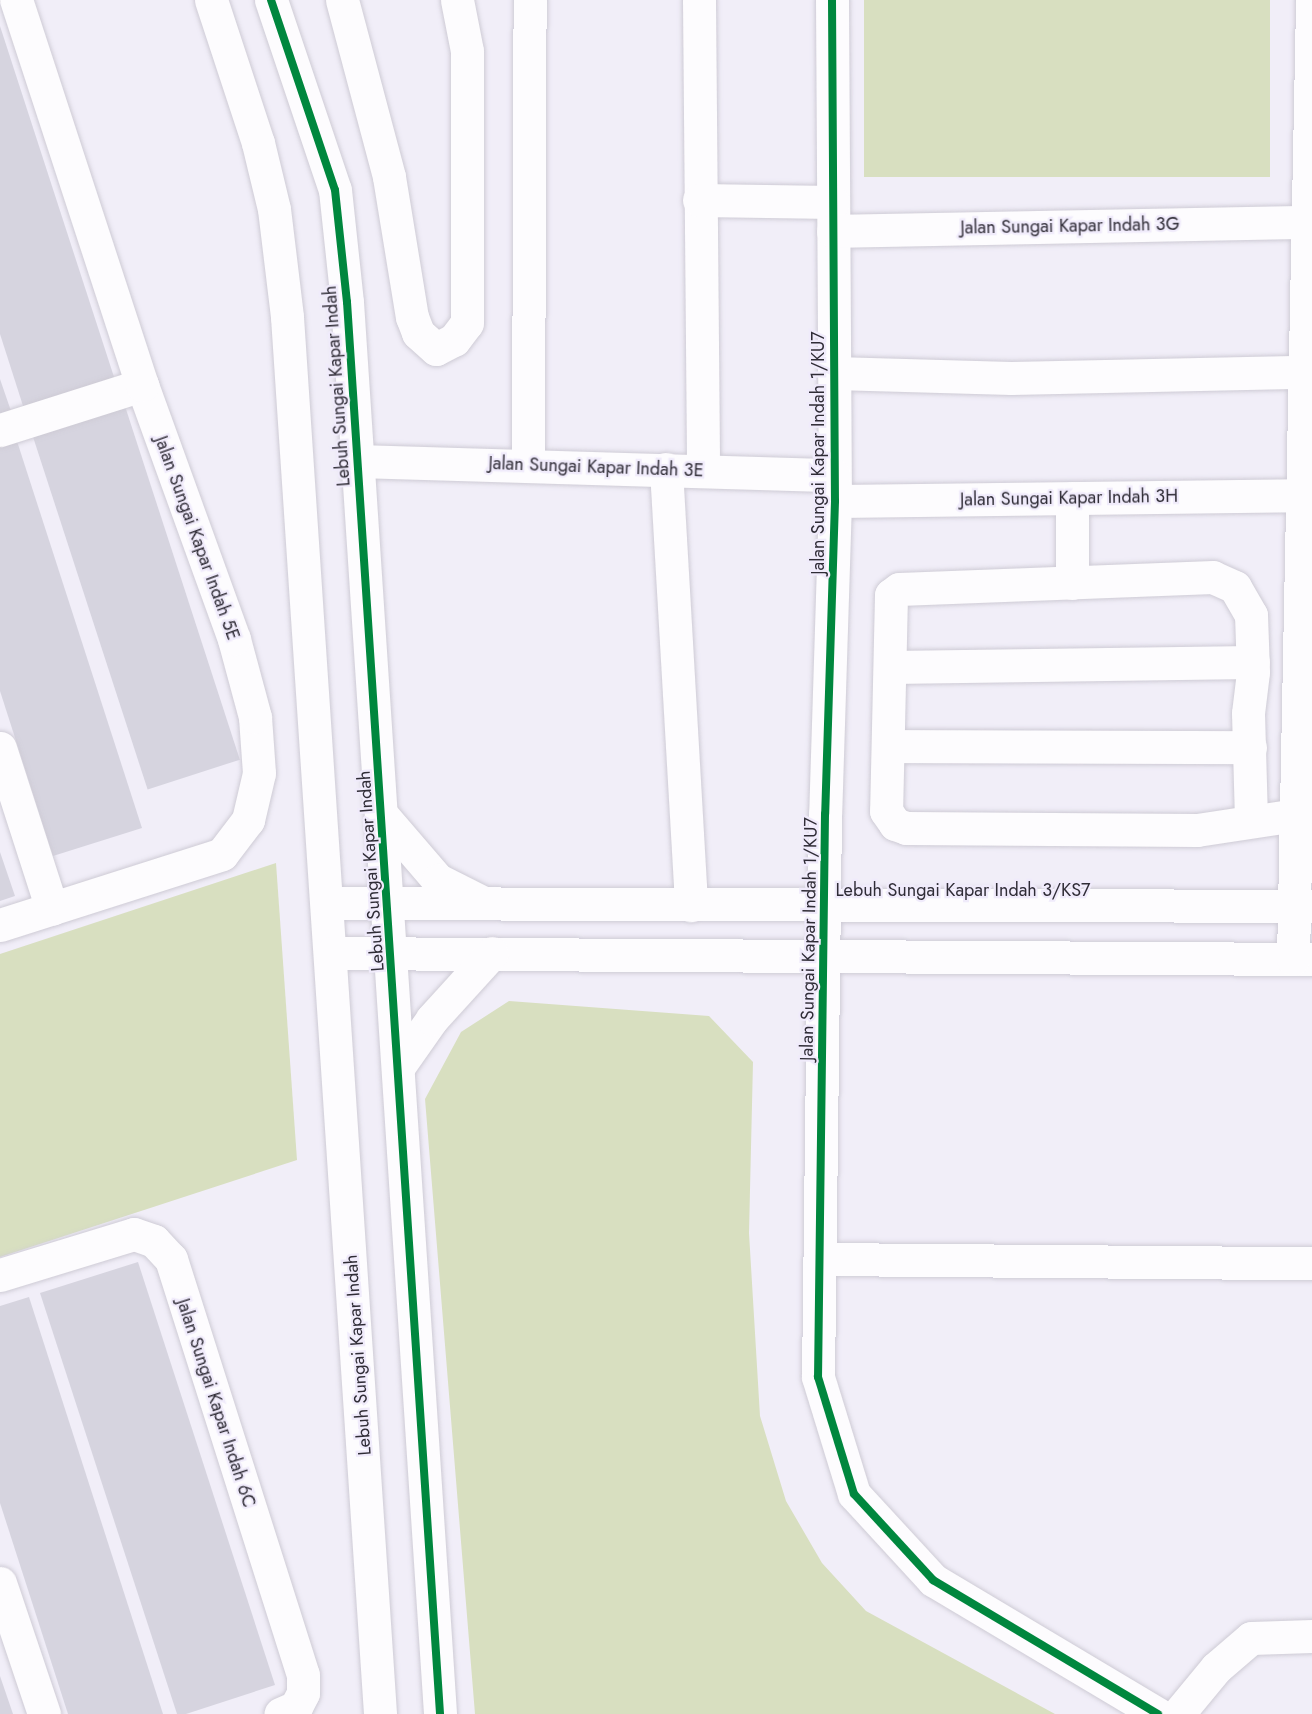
<!DOCTYPE html>
<html>
<head>
<meta charset="utf-8">
<style>
	body { margin:0 }
	#map { position:relative; width:1312px; height:1714px; overflow:hidden; background:#f1eef8; font-family:Jost,sans-serif }
	div>[style] { position:absolute }
	.green>* { inset:0; background:#d8dfc0; transform-origin:0 0 }
	.building>* { inset:0; background:#d6d4df; transform-origin:0 0 }
	.roads { filter:drop-shadow(0 0 2px #cecbd5) drop-shadow(0 0 2px #cecbd5) }
	.minor>* { height:33px; margin:-16.5px; padding:0 16.5px; transform-origin:16.5px; border-radius:16.5px; background:#fdfcfe }
	.cycleway>* { height:8px; margin:-4px; padding:0 4px; transform-origin:4px; border-radius:4px; background:#00873e }
	span { translate:-50% -50%; white-space:nowrap; text-align:center; line-height:1.15; -webkit-text-stroke:4.5px #f0ebfb; paint-order:stroke }
	.street-label { font-size:18px; color:#2f2c36 }
</style>
</head>
<body>
<div id="map">
	<div class="green">
		<i style="left:864px;top:0;width:406px;height:177px"></i>
		<i style="clip-path:polygon(276px 863px,297px 1160px,0 1257px,0 954px)"></i>
		<i style="clip-path:polygon(509px 1001px,709px 1016px,753px 1062px,749px 1233px,760px 1416px,786px 1501px,822px 1563px,866px 1611px,1055px 1714px,475px 1714px,425px 1099px,461px 1032px)"></i>
	</div>
	<div class="building">
		<i style="clip-path:polygon(0 26px,115px 380px,24px 409px,0 334px)"></i>
		<i style="clip-path:polygon(0 379px,12px 414px,0 417px)"></i>
		<i style="left:124px;top:403px;width:375px;height:97px;rotate:72deg"></i>
		<i style="clip-path:polygon(16px 438px,142px 828px,53px 856px,0 691px,0 443px)"></i>
		<i style="clip-path:polygon(0 852px,15px 896px,0 901px)"></i>
		<i style="clip-path:polygon(138px 1262px,275px 1685px,186px 1714px,177px 1714px,40px 1293px)"></i>
		<i style="clip-path:polygon(29px 1297px,163px 1714px,68px 1714px,0 1503px,0 1306px)"></i>
		<i style="clip-path:polygon(0 1676px,13px 1714px,0 1714px)"></i>
	</div>
	<div class="roads">
		<div class="minor">
			<i style="left:211px;top:0;width:151px;rotate:71.8deg"></i>
			<i style="left:258px;top:143px;width:68px;rotate:76.4deg"></i>
			<i style="left:274px;top:209px;width:109px;rotate:83.1deg"></i>
			<i style="left:287px;top:317px;width:1400px;rotate:86.19deg"></i>
			<i style="left:271px;top:0;width:200px;rotate:71.4deg"></i>
			<i style="left:335px;top:190px;width:113px;rotate:83.9deg"></i>
			<i style="left:347px;top:302px;width:1415px;rotate:86.23deg"></i>
			<i style="left:342px;top:0;width:183px;rotate:75.1deg"></i>
			<i style="left:389px;top:177px;width:142px;rotate:80.7deg"></i>
			<i style="left:412px;top:317px;width:17px;rotate:69deg"></i>
			<i style="left:418px;top:333px;width:24px;rotate:42deg"></i>
			<i style="left:436px;top:349px;width:20px;rotate:-27deg"></i>
			<i style="left:454px;top:340px;width:21px;rotate:-53deg"></i>
			<i style="left:467px;top:323px;width:272px;rotate:-90deg"></i>
			<i style="left:467px;top:51px;width:52px;rotate:-101.1deg"></i>
			<i style="left:699px;top:0;width:471px;rotate:89.5deg"></i>
			<i style="left:832px;top:0;width:501px;rotate:89.66deg"></i>
			<i style="left:835px;top:501px;width:313px;rotate:91.8deg"></i>
			<i style="left:825px;top:814px;width:563px;rotate:90.71deg"></i>
			<i style="left:818px;top:1377px;width:122px;rotate:72.9deg"></i>
			<i style="left:854px;top:1494px;width:117px;rotate:47.4deg"></i>
			<i style="left:933px;top:1580px;width:262px;rotate:30.8deg"></i>
			<i style="left:699px;top:200px;width:134px;rotate:0.9deg"></i>
			<i style="left:833px;top:231px;width:475px;rotate:-1.1deg"></i>
			<i style="left:834px;top:373px;width:177px;rotate:1.6deg"></i>
			<i style="left:1011px;top:378px;width:294px;rotate:-1.2deg"></i>
			<i style="left:0;top:430px;width:149px;rotate:-17.6deg"></i>
			<i style="left:357px;top:461px;width:477px;rotate:1.7deg"></i>
			<i style="left:528px;top:465px;width:465px;rotate:-89.8deg"></i>
			<i style="left:666px;top:469px;width:437px;rotate:86.7deg"></i>
			<i style="left:835px;top:501px;width:467px;rotate:-0.7deg"></i>
			<i style="left:1072px;top:583px;width:85px;rotate:-90deg"></i>
			<i style="left:890px;top:667px;width:363px;rotate:-0.8deg"></i>
			<i style="left:889px;top:746px;width:361px;rotate:0.2deg"></i>
			<i style="left:0;top:748px;width:169px;rotate:72.1deg"></i>
			<i style="left:382px;top:815px;width:86px;rotate:49.3deg"></i>
			<i style="left:438px;top:880px;width:47px;rotate:26.6deg"></i>
			<i style="left:1251px;top:820px;width:107px;rotate:-91.6deg"></i>
			<i style="left:1248px;top:713px;width:41px;rotate:-83deg"></i>
			<i style="left:1253px;top:672px;width:57px;rotate:-92deg"></i>
			<i style="left:1251px;top:615px;width:32px;rotate:-120deg"></i>
			<i style="left:1235px;top:587px;width:24px;rotate:-156deg"></i>
			<i style="left:1213px;top:577px;width:314px;rotate:177.8deg"></i>
			<i style="left:899px;top:589px;width:10px;rotate:143deg"></i>
			<i style="left:891px;top:595px;width:216px;rotate:91.3deg"></i>
			<i style="left:886px;top:811px;width:16px;rotate:55deg"></i>
			<i style="left:895px;top:824px;width:12px;rotate:20deg"></i>
			<i style="left:906px;top:828px;width:291px;rotate:0.4deg"></i>
			<i style="left:1197px;top:830px;width:100px;rotate:-8.6deg"></i>
			<i style="left:327px;top:903px;width:985px;rotate:0.17deg"></i>
			<i style="left:0;top:925px;width:233px;rotate:-17.7deg"></i>
			<i style="left:222px;top:854px;width:43px;rotate:-52.6deg"></i>
			<i style="left:248px;top:820px;width:48px;rotate:-76.8deg"></i>
			<i style="left:259px;top:773px;width:56px;rotate:-94.1deg"></i>
			<i style="left:255px;top:717px;width:81px;rotate:-105.1deg"></i>
			<i style="left:234px;top:639px;width:270px;rotate:-109.9deg"></i>
			<i style="left:142px;top:385px;width:405px;rotate:-108.1deg"></i>
			<i style="left:332px;top:953px;width:980px;rotate:0.35deg"></i>
			<i style="left:1293px;top:959px;width:959px;rotate:-88.86deg"></i>
			<i style="left:399px;top:1066px;width:57px;rotate:-54.9deg"></i>
			<i style="left:432px;top:1019px;width:89px;rotate:-47.7deg"></i>
			<i style="left:820px;top:1259px;width:492px;rotate:0.5deg"></i>
			<i style="left:0;top:1275px;width:140px;rotate:-17deg"></i>
			<i style="left:134px;top:1234px;width:21px;rotate:19deg"></i>
			<i style="left:154px;top:1241px;width:25px;rotate:47deg"></i>
			<i style="left:171px;top:1259px;width:436px;rotate:72.4deg"></i>
			<i style="left:303px;top:1675px;width:18px;rotate:90deg"></i>
			<i style="left:303px;top:1693px;width:16px;rotate:117deg"></i>
			<i style="left:296px;top:1707px;width:17px;rotate:156deg"></i>
			<i style="left:0;top:1583px;width:138px;rotate:71.4deg"></i>
			<i style="left:1178px;top:1714px;width:60px;rotate:-50.4deg"></i>
			<i style="left:1216px;top:1668px;width:46px;rotate:-40.6deg"></i>
			<i style="left:1251px;top:1638px;width:61px;rotate:-1.9deg"></i>
		</div>
	</div>
	<div class="cycleway">
		<i style="left:271px;top:0;width:200px;rotate:71.4deg"></i>
		<i style="left:335px;top:190px;width:113px;rotate:83.9deg"></i>
		<i style="left:347px;top:302px;width:1415px;rotate:86.23deg"></i>
		<i style="left:832px;top:0;width:501px;rotate:89.66deg"></i>
		<i style="left:835px;top:501px;width:313px;rotate:91.8deg"></i>
		<i style="left:825px;top:814px;width:563px;rotate:90.71deg"></i>
		<i style="left:818px;top:1377px;width:122px;rotate:72.9deg"></i>
		<i style="left:854px;top:1494px;width:117px;rotate:47.4deg"></i>
		<i style="left:933px;top:1580px;width:262px;rotate:30.8deg"></i>
	</div>
	<div class="street-label">
		<span style="left:1070px;top:226px;rotate:-1deg">Jalan Sungai Kapar Indah 3G</span>
		<span style="left:337px;top:386px;rotate:-94deg">Lebuh Sungai Kapar Indah</span>
		<span style="left:818px;top:453px;rotate:-90deg">Jalan Sungai Kapar Indah 1/KU7</span>
		<span style="left:596px;top:467px;rotate:2deg">Jalan Sungai Kapar Indah 3E</span>
		<span style="left:1069px;top:498px;rotate:-1deg">Jalan Sungai Kapar Indah 3H</span>
		<span style="left:197px;top:538px;rotate:70deg">Jalan Sungai Kapar Indah 5E</span>
		<span style="left:371px;top:871px;rotate:-94deg">Lebuh Sungai Kapar Indah</span>
		<span style="left:963px;top:890px">Lebuh Sungai Kapar Indah 3/KS7</span>
		<span style="left:809px;top:939px;rotate:-89deg">Jalan Sungai Kapar Indah 1/KU7</span>
		<span style="left:358px;top:1355px;rotate:-94deg">Lebuh Sungai Kapar Indah</span>
		<span style="left:216px;top:1403px;rotate:72deg">Jalan Sungai Kapar Indah 6C</span>
	</div>
</div>
</body>
</html>
